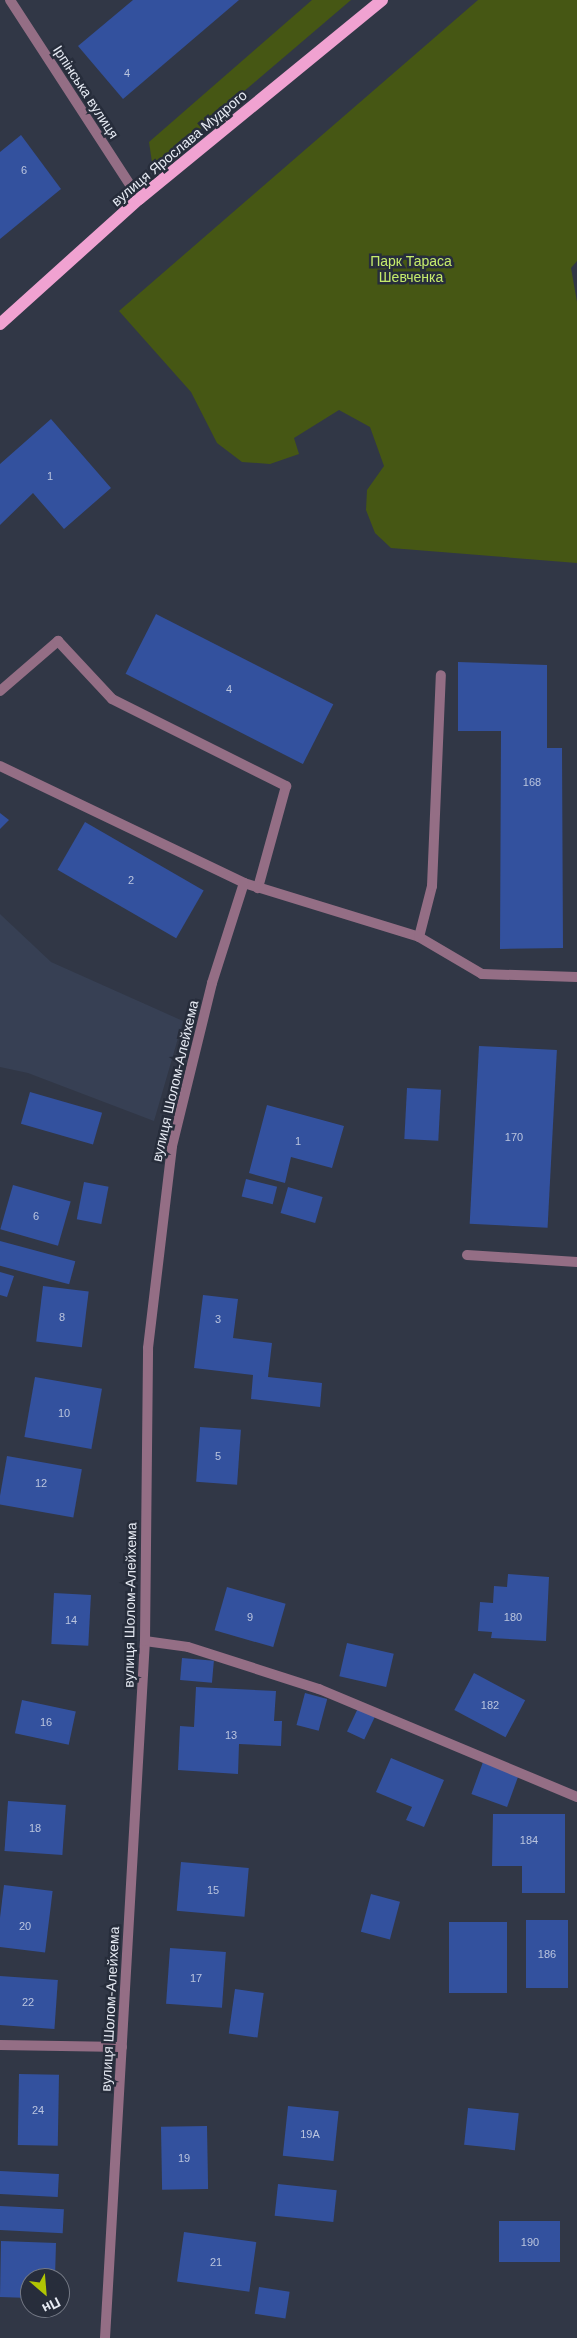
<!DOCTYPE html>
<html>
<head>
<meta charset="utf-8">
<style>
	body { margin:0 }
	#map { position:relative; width:577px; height:2338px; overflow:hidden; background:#313746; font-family:Helvetica,sans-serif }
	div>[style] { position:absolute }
	.built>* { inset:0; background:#374054 }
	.green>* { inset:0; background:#465714 }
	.building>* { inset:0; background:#33519e; transform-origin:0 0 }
	.lane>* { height:10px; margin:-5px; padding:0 5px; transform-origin:5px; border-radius:5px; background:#946e85 }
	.street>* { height:10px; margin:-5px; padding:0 5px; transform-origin:5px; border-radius:5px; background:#946e85 }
	.primary>* { height:12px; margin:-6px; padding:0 6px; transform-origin:6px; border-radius:6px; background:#f0a2d1 }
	span { translate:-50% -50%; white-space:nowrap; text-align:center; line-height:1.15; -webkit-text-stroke:5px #272d3b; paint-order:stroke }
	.number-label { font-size:11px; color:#bac4de }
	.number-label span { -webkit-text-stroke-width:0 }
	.street-label { font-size:14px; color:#e7ebf4 }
	.park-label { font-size:14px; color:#c5eb6c }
	.north { position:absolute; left:20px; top:2268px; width:50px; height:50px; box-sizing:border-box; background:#272d3b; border:1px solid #747985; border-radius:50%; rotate:153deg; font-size:14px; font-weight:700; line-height:20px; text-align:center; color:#e7ebf4 }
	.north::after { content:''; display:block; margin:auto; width:18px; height:22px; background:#b0c503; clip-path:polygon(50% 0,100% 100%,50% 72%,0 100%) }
</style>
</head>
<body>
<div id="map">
	<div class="built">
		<i style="clip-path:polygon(0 914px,51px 962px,183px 1021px,154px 1121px,28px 1073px,0 1067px)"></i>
	</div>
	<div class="green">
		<i style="clip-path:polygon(312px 0,351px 0,153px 169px,149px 142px)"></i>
		<i style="clip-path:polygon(478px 0,577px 0,577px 261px,571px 268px,577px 302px,577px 563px,391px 548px,375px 533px,366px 510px,367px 490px,384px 466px,370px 427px,339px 410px,294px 438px,299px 454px,270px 464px,242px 462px,217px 443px,191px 392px,119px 311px)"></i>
	</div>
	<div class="building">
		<i style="clip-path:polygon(133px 0,239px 0,123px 99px,78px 46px)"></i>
		<i style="clip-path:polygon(21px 135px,61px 189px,0 239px,0 152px)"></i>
		<i style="clip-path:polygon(51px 419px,111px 488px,64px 529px,33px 493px,0 525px,0 464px)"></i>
		<i style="left:156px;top:614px;width:199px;height:67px;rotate:27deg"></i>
		<i style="clip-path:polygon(458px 662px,547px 665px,547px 748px,562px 748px,563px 948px,500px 949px,501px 731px,458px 731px)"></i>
		<i style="clip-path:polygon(0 813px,9px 820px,0 829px)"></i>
		<i style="left:85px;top:822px;width:137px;height:55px;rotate:30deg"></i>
		<i style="left:479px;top:1046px;width:78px;height:178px;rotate:3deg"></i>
		<i style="left:407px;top:1088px;width:34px;height:51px;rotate:3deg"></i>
		<i style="left:30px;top:1092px;width:75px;height:33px;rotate:16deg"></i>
		<i style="clip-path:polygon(267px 1105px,344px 1126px,332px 1168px,291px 1157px,285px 1183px,249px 1173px)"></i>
		<i style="left:246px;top:1179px;width:32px;height:18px;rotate:14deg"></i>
		<i style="left:84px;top:1182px;width:25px;height:38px;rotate:11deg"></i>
		<i style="left:13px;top:1185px;width:60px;height:46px;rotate:16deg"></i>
		<i style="left:288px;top:1187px;width:36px;height:27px;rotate:16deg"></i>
		<i style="left:0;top:1241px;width:78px;height:24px;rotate:15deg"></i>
		<i style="clip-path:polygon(0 1272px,14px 1276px,7px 1297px,0 1295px)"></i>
		<i style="left:43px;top:1286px;width:46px;height:56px;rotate:7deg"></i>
		<i style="clip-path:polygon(203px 1295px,238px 1299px,233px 1338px,272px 1343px,268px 1377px,322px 1383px,320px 1407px,251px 1399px,253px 1375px,194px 1368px)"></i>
		<i style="left:35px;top:1377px;width:68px;height:61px;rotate:10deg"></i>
		<i style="left:200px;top:1427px;width:41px;height:55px;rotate:4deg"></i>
		<i style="left:7px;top:1456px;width:76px;height:49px;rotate:10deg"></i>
		<i style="clip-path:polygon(508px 1574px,549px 1577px,546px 1641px,491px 1638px,492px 1632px,478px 1631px,480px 1602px,493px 1603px,494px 1586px,507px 1587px)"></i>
		<i style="left:227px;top:1587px;width:61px;height:45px;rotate:16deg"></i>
		<i style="left:54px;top:1593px;width:37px;height:51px;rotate:3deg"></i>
		<i style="left:347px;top:1643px;width:48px;height:34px;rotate:13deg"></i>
		<i style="left:182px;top:1658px;width:32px;height:22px;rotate:5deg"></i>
		<i style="left:474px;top:1673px;width:58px;height:42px;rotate:28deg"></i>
		<i style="clip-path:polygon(196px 1687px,276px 1691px,274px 1721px,282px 1721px,281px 1746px,239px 1744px,238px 1774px,178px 1770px,180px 1726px,194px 1727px)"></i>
		<i style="left:305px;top:1693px;width:23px;height:33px;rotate:15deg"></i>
		<i style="left:22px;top:1700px;width:55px;height:34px;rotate:12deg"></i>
		<i style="left:358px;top:1708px;width:19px;height:26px;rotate:25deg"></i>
		<i style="clip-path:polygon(391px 1758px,444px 1780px,424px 1827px,406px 1820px,412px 1807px,376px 1792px)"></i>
		<i style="left:483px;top:1762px;width:38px;height:34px;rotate:20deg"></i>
		<i style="left:8px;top:1801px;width:58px;height:50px;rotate:4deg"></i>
		<i style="clip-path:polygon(493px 1814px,565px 1814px,565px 1893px,522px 1893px,522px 1866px,492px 1866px)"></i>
		<i style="left:181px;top:1862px;width:68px;height:49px;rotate:5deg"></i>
		<i style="left:4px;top:1885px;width:49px;height:62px;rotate:7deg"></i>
		<i style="left:371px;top:1894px;width:30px;height:39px;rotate:15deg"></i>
		<i style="left:526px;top:1920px;width:42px;height:68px"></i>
		<i style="left:449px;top:1922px;width:58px;height:71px"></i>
		<i style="left:170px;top:1948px;width:56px;height:56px;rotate:4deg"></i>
		<i style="left:0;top:1976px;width:58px;height:49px;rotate:4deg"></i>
		<i style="left:235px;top:1989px;width:29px;height:45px;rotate:8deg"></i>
		<i style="left:19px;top:2074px;width:40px;height:71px;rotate:1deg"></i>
		<i style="left:288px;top:2106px;width:51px;height:50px;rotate:6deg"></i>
		<i style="left:468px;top:2108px;width:51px;height:37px;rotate:6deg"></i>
		<i style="left:207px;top:2126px;width:63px;height:46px;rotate:89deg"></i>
		<i style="left:0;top:2171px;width:59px;height:23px;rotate:3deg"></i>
		<i style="left:278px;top:2184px;width:59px;height:32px;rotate:6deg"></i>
		<i style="left:0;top:2206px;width:64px;height:24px;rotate:3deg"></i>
		<i style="left:499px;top:2221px;width:61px;height:41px"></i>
		<i style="left:184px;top:2232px;width:73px;height:50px;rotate:8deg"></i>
		<i style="clip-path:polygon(1px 2241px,56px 2243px,55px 2278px,30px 2278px,30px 2298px,0 2297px)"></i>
		<i style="left:259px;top:2287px;width:31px;height:27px;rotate:9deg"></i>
	</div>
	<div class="lane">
		<i style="left:0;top:691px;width:77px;rotate:-40.8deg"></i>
		<i style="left:58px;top:641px;width:79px;rotate:47deg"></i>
		<i style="left:112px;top:699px;width:195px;rotate:26.6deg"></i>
		<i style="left:286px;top:786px;width:106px;rotate:105.4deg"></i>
		<i style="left:0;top:766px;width:271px;rotate:25.6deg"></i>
		<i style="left:244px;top:883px;width:183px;rotate:17.1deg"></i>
		<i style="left:419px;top:937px;width:73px;rotate:30.4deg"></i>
		<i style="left:482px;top:974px;width:95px;rotate:1.8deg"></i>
		<i style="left:419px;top:937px;width:53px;rotate:-75.7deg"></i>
		<i style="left:432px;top:886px;width:211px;rotate:-87.6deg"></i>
		<i style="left:467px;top:1255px;width:110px;rotate:3.6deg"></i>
	</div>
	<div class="street">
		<i style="left:10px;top:0;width:237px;rotate:57deg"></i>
		<i style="left:145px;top:1641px;width:43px;rotate:7.9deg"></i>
		<i style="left:188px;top:1647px;width:138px;rotate:17.8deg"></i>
		<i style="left:319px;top:1689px;width:280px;rotate:22.7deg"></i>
		<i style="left:0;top:2045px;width:122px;rotate:0.9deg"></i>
		<i style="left:105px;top:2338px;width:698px;rotate:-86.72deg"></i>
		<i style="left:145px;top:1641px;width:293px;rotate:-89.4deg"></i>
		<i style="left:148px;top:1348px;width:203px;rotate:-83.2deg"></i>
		<i style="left:172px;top:1146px;width:168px;rotate:-76.2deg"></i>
		<i style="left:212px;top:983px;width:105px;rotate:-72.3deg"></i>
	</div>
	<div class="primary">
		<i style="left:0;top:324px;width:187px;rotate:-42deg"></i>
		<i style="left:139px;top:199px;width:314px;rotate:-39.3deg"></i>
	</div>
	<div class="number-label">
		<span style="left:127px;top:73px">4</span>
		<span style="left:24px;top:170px">6</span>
		<span style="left:50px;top:476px">1</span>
		<span style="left:229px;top:689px">4</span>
		<span style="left:532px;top:782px">168</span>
		<span style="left:131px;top:880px">2</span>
		<span style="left:514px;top:1137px">170</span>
		<span style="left:298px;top:1141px">1</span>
		<span style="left:36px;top:1216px">6</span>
		<span style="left:62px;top:1317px">8</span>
		<span style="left:218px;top:1319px">3</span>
		<span style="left:64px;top:1413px">10</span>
		<span style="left:218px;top:1456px">5</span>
		<span style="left:41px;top:1483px">12</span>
		<span style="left:250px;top:1617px">9</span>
		<span style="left:513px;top:1617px">180</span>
		<span style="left:71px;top:1620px">14</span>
		<span style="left:490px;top:1705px">182</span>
		<span style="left:46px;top:1722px">16</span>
		<span style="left:231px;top:1735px">13</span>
		<span style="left:35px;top:1828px">18</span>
		<span style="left:529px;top:1840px">184</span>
		<span style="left:213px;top:1890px">15</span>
		<span style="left:25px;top:1926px">20</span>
		<span style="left:547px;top:1954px">186</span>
		<span style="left:196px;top:1978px">17</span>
		<span style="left:28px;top:2002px">22</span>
		<span style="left:38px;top:2110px">24</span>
		<span style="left:310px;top:2134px">19А</span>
		<span style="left:184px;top:2158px">19</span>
		<span style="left:530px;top:2242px">190</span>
		<span style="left:216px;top:2262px">21</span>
	</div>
	<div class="street-label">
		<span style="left:86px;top:92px;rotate:57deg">Ірпінська вулиця</span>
		<span style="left:179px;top:148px;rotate:-40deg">вулиця Ярослава Мудрого</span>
		<span style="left:175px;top:1081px;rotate:-77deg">вулиця Шолом-Алейхема</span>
		<span style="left:130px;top:1605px;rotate:-89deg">вулиця Шолом-Алейхема</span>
		<span style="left:110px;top:2009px;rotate:-87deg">вулиця Шолом-Алейхема</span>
	</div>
	<div class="park-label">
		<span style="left:411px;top:269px">Парк Тараса<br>Шевченка</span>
	</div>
	<div class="north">Пн</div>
</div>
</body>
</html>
